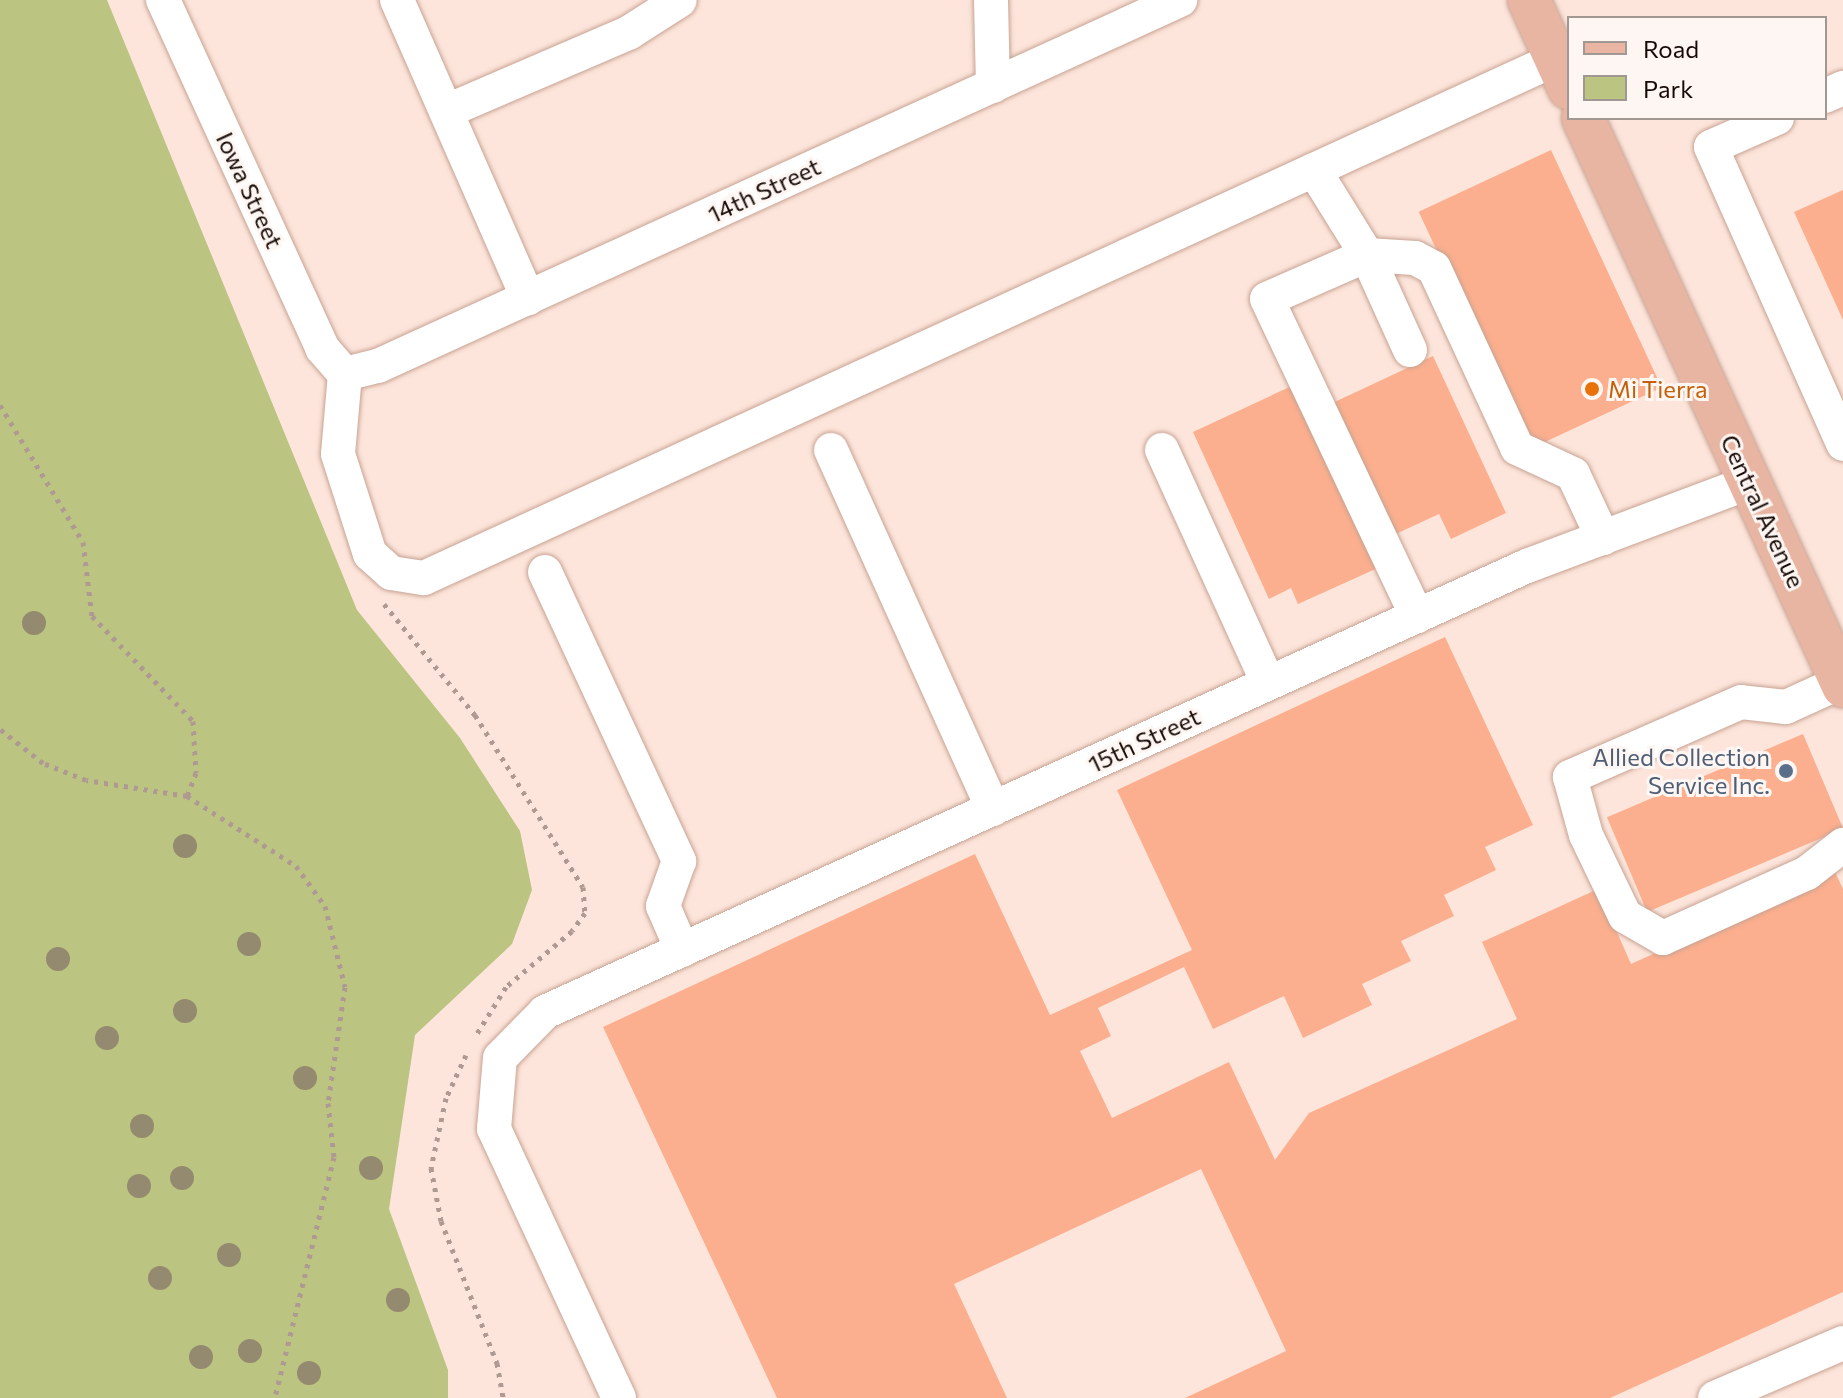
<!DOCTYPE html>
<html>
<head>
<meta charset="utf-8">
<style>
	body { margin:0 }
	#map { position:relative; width:1843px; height:1398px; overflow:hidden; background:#fde5db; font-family:Commissioner,sans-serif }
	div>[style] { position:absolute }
	.green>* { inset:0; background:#bbc480 }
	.building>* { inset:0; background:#fcaf8e; transform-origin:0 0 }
	.path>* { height:5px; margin-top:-2.5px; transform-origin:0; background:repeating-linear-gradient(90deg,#ae9a92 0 4px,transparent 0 10px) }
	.roads { filter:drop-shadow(0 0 2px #c8a393) drop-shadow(0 0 2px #c8a393) }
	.minor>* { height:34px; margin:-17px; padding:0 17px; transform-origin:17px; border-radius:17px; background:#fff }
	.major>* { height:42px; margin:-21px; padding:0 21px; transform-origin:21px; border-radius:21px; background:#e8b5a3 }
	.trees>* { width:24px; height:24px; margin:-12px; border-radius:50%; background:#938a6f }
	.dots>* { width:22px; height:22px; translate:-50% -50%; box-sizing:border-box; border:4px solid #fef6f2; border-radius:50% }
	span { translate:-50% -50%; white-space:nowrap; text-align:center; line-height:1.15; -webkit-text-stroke:6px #fef6f2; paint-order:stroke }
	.street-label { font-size:24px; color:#150905 }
	.food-label { font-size:24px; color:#c56008 }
	.left { translate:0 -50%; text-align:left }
	.service-label { font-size:24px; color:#4e5e75 }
	.right { translate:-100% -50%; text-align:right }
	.legend { position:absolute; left:1567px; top:16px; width:260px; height:104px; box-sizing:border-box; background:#fef6f2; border:2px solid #a19793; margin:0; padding:10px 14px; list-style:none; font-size:24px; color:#150905 }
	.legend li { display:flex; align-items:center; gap:16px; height:40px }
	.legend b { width:40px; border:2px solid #a19793 }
</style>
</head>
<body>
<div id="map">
	<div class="green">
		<i style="clip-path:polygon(0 0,107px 0,357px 610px,460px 738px,520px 831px,532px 890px,512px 944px,415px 1035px,389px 1209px,448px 1370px,448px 1398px,0 1398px)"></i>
	</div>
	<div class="building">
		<i style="left:1551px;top:150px;width:262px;height:146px;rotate:65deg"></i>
		<i style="clip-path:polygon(1843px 190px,1843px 320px,1794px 212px)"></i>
		<i style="clip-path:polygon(1433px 356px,1506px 513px,1451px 539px,1439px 514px,1387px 538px,1326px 406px)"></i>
		<i style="clip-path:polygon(1296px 384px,1380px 567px,1298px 604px,1291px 588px,1269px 599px,1193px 432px)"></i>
		<i style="clip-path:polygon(1445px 637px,1533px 825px,1485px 847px,1496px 870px,1444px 895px,1454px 916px,1401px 941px,1411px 961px,1362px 984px,1372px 1005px,1303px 1038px,1284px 996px,1213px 1029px,1184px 967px,1098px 1008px,1111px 1036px,1080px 1051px,1112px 1118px,1229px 1062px,1275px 1160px,1309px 1113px,1517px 1019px,1482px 942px,1598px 889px,1631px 964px,1835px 872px,1843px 889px,1843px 1292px,1610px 1398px,1185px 1398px,1286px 1351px,1201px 1169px,954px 1284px,1007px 1398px,777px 1398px,603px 1027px,975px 854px,1050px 1015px,1192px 950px,1117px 790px)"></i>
		<i style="left:1803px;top:734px;width:103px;height:213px;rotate:67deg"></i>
	</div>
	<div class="path">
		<i style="left:0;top:405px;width:160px;rotate:58.8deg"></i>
		<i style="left:83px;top:542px;width:75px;rotate:83.1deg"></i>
		<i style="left:92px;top:616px;width:146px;rotate:46.1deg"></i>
		<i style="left:193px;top:721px;width:52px;rotate:86.7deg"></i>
		<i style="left:196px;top:773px;width:25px;rotate:111deg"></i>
		<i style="left:187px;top:796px;width:102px;rotate:-171deg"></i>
		<i style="left:86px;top:780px;width:46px;rotate:-158.4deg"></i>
		<i style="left:43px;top:763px;width:55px;rotate:-141.7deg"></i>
		<i style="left:384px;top:604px;width:144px;rotate:50.7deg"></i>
		<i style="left:475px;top:715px;width:203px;rotate:57.9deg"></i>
		<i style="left:583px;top:887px;width:26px;rotate:86deg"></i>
		<i style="left:585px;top:913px;width:22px;rotate:126deg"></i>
		<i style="left:572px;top:931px;width:87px;rotate:139.7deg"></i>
		<i style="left:506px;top:987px;width:57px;rotate:122deg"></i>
		<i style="left:187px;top:796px;width:130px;rotate:32.7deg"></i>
		<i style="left:296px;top:866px;width:49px;rotate:54.1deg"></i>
		<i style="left:325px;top:906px;width:83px;rotate:76.1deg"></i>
		<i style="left:345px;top:987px;width:117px;rotate:98.3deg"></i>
		<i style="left:328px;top:1103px;width:54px;rotate:83.7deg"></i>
		<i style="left:334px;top:1157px;width:248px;rotate:103.8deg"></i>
		<i style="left:466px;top:1055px;width:47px;rotate:114.9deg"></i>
		<i style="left:446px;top:1098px;width:72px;rotate:102.1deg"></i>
		<i style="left:431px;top:1168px;width:54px;rotate:79.3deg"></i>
		<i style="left:441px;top:1221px;width:153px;rotate:68.5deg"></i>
		<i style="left:497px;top:1363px;width:36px;rotate:80deg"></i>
	</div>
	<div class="roads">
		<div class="minor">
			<i style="left:163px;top:0;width:383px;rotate:65.4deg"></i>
			<i style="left:322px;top:348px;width:35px;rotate:49deg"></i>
			<i style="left:397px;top:0;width:326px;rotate:66.3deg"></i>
			<i style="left:991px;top:0;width:86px;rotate:88.7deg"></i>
			<i style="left:1825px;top:96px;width:20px;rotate:-24deg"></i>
			<i style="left:447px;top:111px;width:199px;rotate:-23.3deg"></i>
			<i style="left:630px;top:32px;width:59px;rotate:-32.6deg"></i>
			<i style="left:1777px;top:118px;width:72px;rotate:156.3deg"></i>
			<i style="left:1711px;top:147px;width:325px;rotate:66deg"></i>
			<i style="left:1314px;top:170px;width:100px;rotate:58.1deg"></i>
			<i style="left:1367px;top:255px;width:48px;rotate:3.6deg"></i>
			<i style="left:1415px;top:258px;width:21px;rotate:28deg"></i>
			<i style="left:1434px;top:268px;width:198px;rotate:65.2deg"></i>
			<i style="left:1517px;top:448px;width:62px;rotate:24.9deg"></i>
			<i style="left:1573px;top:474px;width:71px;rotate:64.9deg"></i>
			<i style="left:1410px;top:350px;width:104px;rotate:-114.4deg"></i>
			<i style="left:1367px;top:255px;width:109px;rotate:156.3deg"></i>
			<i style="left:1267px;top:299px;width:351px;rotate:64.7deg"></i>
			<i style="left:345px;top:374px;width:80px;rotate:95deg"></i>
			<i style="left:338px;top:454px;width:105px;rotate:72.3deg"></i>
			<i style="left:370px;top:554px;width:28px;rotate:42deg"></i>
			<i style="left:391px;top:573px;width:33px;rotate:9deg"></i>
			<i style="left:424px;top:578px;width:1245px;rotate:-24.63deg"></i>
			<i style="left:345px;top:374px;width:34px;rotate:-14deg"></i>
			<i style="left:378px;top:366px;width:882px;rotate:-24.53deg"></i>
			<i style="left:831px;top:450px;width:394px;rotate:65.7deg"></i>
			<i style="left:1162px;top:450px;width:256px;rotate:65.5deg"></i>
			<i style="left:545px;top:572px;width:319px;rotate:65.1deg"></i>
			<i style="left:679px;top:861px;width:48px;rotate:109.6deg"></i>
			<i style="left:663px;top:906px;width:48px;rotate:66.6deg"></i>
			<i style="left:1843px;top:681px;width:63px;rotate:155.5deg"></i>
			<i style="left:1786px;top:707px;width:45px;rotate:-173.7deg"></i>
			<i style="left:1741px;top:702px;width:187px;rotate:156.3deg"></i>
			<i style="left:1570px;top:777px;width:60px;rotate:74.6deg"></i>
			<i style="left:1586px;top:835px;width:90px;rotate:64.3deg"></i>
			<i style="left:1625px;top:916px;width:44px;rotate:30.1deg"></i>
			<i style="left:1663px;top:938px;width:158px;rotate:-24.3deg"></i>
			<i style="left:1807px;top:873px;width:46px;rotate:-37.9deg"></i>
			<i style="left:619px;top:1398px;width:297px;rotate:-114.9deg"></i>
			<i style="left:494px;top:1129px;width:71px;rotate:-85.2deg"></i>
			<i style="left:500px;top:1058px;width:64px;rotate:-45.6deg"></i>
			<i style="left:545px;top:1012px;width:1079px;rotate:-24.43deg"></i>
			<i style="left:1527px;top:566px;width:238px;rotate:-20.6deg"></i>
			<i style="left:1715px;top:1398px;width:139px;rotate:-23.3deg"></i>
		</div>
		<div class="major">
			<i style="left:1529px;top:0;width:97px;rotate:65.6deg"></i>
			<i style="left:1583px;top:118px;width:625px;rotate:65.4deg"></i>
		</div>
	</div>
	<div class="trees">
		<i style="left:34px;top:623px"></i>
		<i style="left:185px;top:846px"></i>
		<i style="left:249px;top:944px"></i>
		<i style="left:58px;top:959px"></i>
		<i style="left:185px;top:1011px"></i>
		<i style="left:107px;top:1038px"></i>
		<i style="left:305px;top:1078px"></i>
		<i style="left:142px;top:1126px"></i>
		<i style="left:371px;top:1168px"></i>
		<i style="left:182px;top:1178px"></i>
		<i style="left:139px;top:1186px"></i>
		<i style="left:229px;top:1255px"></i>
		<i style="left:160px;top:1278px"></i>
		<i style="left:398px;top:1300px"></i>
		<i style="left:250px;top:1351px"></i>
		<i style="left:201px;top:1357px"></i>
		<i style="left:309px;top:1373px"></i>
	</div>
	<div class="dots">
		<i style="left:1592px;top:389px;background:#e8710a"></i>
		<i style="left:1786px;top:771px;background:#5c6f8a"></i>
	</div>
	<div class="street-label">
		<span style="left:250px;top:190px;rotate:65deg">Iowa Street</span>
		<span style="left:764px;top:190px;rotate:-25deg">14th Street</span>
		<span style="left:1763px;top:511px;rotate:65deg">Central Avenue</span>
		<span style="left:1144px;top:740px;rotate:-25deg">15th Street</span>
	</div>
	<div class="food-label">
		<span class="left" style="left:1608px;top:389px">Mi Tierra</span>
	</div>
	<div class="service-label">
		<span class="right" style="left:1770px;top:771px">Allied Collection<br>Service Inc.</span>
	</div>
	<ul class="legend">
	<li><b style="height:10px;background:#e8b5a3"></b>Road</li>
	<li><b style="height:22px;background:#bbc480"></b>Park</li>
	</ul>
</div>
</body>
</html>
